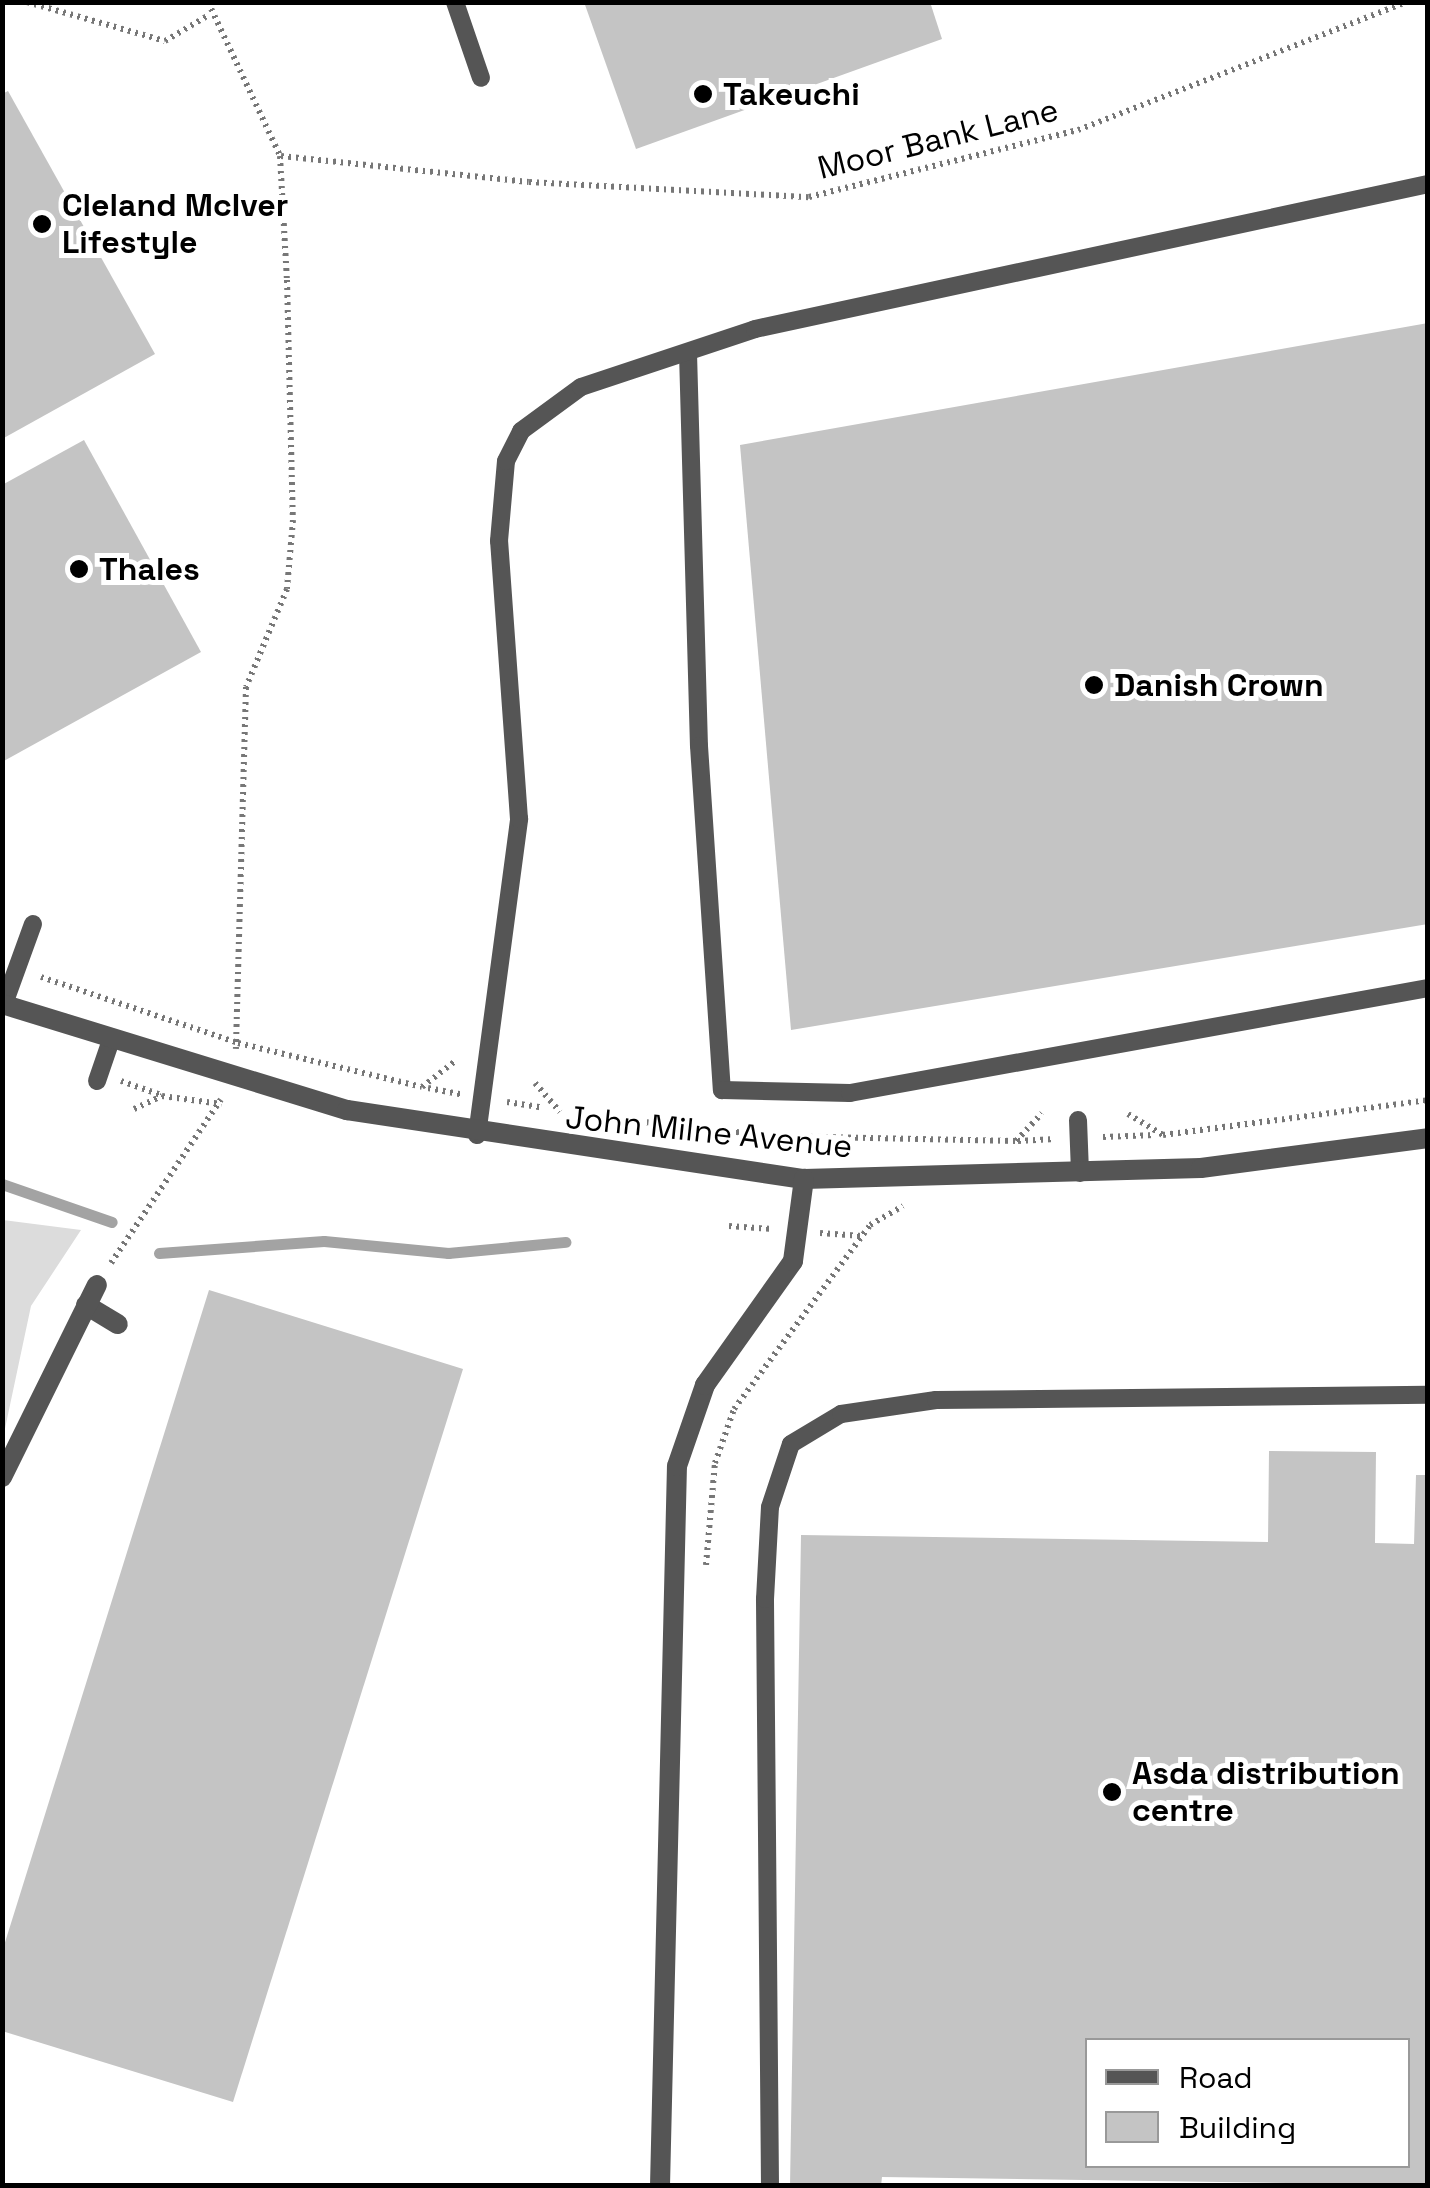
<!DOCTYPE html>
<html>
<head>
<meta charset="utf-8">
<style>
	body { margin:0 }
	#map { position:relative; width:1430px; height:2188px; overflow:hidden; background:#fff; font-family:"Space Grotesk",sans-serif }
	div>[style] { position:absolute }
	.green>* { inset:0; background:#dcdcdc }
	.stream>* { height:11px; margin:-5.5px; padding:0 5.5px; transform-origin:5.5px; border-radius:5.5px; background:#a3a3a3 }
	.building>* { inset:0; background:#c4c4c4 }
	.path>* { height:6px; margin-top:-3px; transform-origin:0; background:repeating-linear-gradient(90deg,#777 0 2.5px,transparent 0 7.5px) }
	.lane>* { height:18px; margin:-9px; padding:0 9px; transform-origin:9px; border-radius:9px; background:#555 }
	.street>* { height:20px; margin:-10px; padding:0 10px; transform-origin:10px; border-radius:10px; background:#555 }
	.dots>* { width:28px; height:28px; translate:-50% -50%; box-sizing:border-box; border:5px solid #fff; border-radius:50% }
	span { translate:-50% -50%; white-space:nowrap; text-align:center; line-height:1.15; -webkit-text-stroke:10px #fff; paint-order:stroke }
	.poi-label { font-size:32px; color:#000; font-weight:700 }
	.left { translate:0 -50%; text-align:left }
	.street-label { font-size:32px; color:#000 }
	.frame { position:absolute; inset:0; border:5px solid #000; pointer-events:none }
	.legend { position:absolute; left:1085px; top:2038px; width:325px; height:130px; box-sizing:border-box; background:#fff; border:2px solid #999; margin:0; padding:12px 18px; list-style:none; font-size:30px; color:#000 }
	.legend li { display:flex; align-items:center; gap:20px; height:50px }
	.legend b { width:50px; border:2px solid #999 }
</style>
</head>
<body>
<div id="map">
	<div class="green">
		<i style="clip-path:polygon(3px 1220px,81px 1230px,31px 1306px,3px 1438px)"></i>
	</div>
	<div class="stream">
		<i style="left:2px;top:1184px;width:116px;rotate:19.1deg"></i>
		<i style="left:159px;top:1253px;width:165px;rotate:-4.2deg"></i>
		<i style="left:324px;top:1241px;width:125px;rotate:5.5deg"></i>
		<i style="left:448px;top:1253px;width:118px;rotate:-5.4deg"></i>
	</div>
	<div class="building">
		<i style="clip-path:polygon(584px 2px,930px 2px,942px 39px,636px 149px)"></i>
		<i style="clip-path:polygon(8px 91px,155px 354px,2px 439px,2px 94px)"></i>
		<i style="clip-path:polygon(1428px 323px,1428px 924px,791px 1030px,740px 445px)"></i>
		<i style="clip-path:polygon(84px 440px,201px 652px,2px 762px,2px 485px)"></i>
		<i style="clip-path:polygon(209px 1290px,463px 1369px,233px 2102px,2px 2031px,2px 1952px)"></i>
		<i style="clip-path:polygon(evenodd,1269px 1451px,1376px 1452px,1375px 1543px,1414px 1544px,1416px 1475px,1428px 1475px,1428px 2185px,882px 2177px,881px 2186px,790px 2186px,801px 1535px,1268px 1542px,1269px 1451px,1088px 2040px,1408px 2040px,1408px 2166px,1088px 2166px,1088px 2040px)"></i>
	</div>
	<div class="path">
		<i style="left:27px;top:2px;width:143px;rotate:15.8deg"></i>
		<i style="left:165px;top:41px;width:51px;rotate:-30.6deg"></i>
		<i style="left:208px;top:2px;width:170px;rotate:64.9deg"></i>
		<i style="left:280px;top:156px;width:124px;rotate:86.8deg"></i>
		<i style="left:287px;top:280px;width:240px;rotate:88.6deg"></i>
		<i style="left:293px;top:520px;width:69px;rotate:95deg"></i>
		<i style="left:287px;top:589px;width:106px;rotate:112.7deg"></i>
		<i style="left:246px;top:687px;width:362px;rotate:91.6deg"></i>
		<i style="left:281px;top:156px;width:249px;rotate:6deg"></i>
		<i style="left:529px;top:182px;width:280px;rotate:3.1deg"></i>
		<i style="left:809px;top:197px;width:277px;rotate:-14deg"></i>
		<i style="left:1078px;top:130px;width:352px;rotate:-21.3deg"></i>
		<i style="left:41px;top:977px;width:208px;rotate:18.5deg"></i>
		<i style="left:238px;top:1043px;width:189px;rotate:13.4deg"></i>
		<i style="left:422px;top:1087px;width:41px;rotate:-38deg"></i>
		<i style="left:121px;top:1081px;width:42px;rotate:19.3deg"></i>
		<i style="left:535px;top:1083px;width:38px;rotate:49deg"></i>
		<i style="left:428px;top:1088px;width:33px;rotate:11deg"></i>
		<i style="left:507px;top:1102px;width:37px;rotate:9deg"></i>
		<i style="left:134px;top:1109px;width:31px;rotate:-25deg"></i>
		<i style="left:162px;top:1096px;width:60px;rotate:7.7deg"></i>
		<i style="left:1128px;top:1114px;width:41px;rotate:31deg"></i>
		<i style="left:1163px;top:1135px;width:267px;rotate:-7.5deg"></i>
		<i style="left:617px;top:1119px;width:157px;rotate:6.2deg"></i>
		<i style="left:773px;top:1136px;width:243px;rotate:1.2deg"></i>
		<i style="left:1016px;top:1141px;width:38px;rotate:-47deg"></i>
		<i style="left:1103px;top:1137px;width:52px;rotate:-2.2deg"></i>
		<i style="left:1018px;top:1141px;width:37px;rotate:-3deg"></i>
		<i style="left:729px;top:1226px;width:44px;rotate:3.9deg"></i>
		<i style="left:820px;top:1233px;width:42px;rotate:4.1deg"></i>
		<i style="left:111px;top:1263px;width:197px;rotate:-56.1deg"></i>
		<i style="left:706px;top:1565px;width:102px;rotate:-85deg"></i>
		<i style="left:715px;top:1463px;width:57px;rotate:-70.6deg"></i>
		<i style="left:734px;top:1409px;width:229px;rotate:-53.5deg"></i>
		<i style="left:870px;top:1225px;width:38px;rotate:-30deg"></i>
	</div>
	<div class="lane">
		<i style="left:455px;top:2px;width:80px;rotate:71.1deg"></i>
		<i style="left:688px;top:353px;width:393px;rotate:88.4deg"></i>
		<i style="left:699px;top:746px;width:345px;rotate:86.2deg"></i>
		<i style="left:722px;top:1090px;width:128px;rotate:1.3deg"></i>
		<i style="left:850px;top:1093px;width:587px;rotate:-10.3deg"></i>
		<i style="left:4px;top:1004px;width:85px;rotate:-70.1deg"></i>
		<i style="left:97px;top:1081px;width:40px;rotate:-71.1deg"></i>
		<i style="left:1078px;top:1120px;width:53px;rotate:87.8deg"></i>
		<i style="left:477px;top:1135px;width:319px;rotate:-82.4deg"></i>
		<i style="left:519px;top:819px;width:279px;rotate:-94.1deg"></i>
		<i style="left:499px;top:541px;width:80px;rotate:-85deg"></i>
		<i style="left:506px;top:461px;width:34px;rotate:-63deg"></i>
		<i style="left:521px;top:431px;width:74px;rotate:-36.3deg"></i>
		<i style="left:581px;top:387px;width:183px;rotate:-18.4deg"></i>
		<i style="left:755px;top:329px;width:688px;rotate:-12.16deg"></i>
		<i style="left:770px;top:2186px;width:587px;rotate:-90.49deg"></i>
		<i style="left:765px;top:1599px;width:92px;rotate:-86.9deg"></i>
		<i style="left:770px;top:1507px;width:66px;rotate:-71.6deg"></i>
		<i style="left:791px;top:1444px;width:58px;rotate:-31deg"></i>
		<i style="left:841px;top:1414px;width:96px;rotate:-8.4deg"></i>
		<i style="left:936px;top:1400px;width:492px;rotate:-0.6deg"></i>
	</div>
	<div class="street">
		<i style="left:2px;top:1004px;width:361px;rotate:17.1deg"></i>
		<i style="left:347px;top:1110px;width:462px;rotate:8.6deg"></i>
		<i style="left:804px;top:1179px;width:397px;rotate:-1.6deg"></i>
		<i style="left:1201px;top:1168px;width:229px;rotate:-7.5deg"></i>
		<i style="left:86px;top:1305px;width:37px;rotate:31deg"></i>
		<i style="left:2px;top:1477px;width:214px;rotate:-63.7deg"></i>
		<i style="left:660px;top:2186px;width:720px;rotate:-88.65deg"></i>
		<i style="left:677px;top:1466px;width:86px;rotate:-70.9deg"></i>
		<i style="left:705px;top:1385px;width:152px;rotate:-54.6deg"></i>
		<i style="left:793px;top:1261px;width:83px;rotate:-82.4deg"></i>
	</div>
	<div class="dots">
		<i style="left:703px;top:94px;background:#000"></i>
		<i style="left:42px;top:224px;background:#000"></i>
		<i style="left:79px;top:569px;background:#000"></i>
		<i style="left:1094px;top:685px;background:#000"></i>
		<i style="left:1112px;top:1792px;background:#000"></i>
	</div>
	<div class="poi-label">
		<span class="left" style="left:723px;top:94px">Takeuchi</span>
		<span class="left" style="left:62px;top:224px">Cleland McIver<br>Lifestyle</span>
		<span class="left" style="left:99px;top:569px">Thales</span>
		<span class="left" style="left:1114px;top:685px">Danish Crown</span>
		<span class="left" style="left:1132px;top:1792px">Asda distribution<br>centre</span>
	</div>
	<div class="street-label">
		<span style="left:938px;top:139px;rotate:-14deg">Moor Bank Lane</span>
		<span style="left:709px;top:1132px;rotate:6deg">John Milne Avenue</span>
	</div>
	<div class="frame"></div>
	<ul class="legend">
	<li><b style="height:12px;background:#555"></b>Road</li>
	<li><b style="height:28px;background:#c4c4c4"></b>Building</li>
	</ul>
</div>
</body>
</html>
